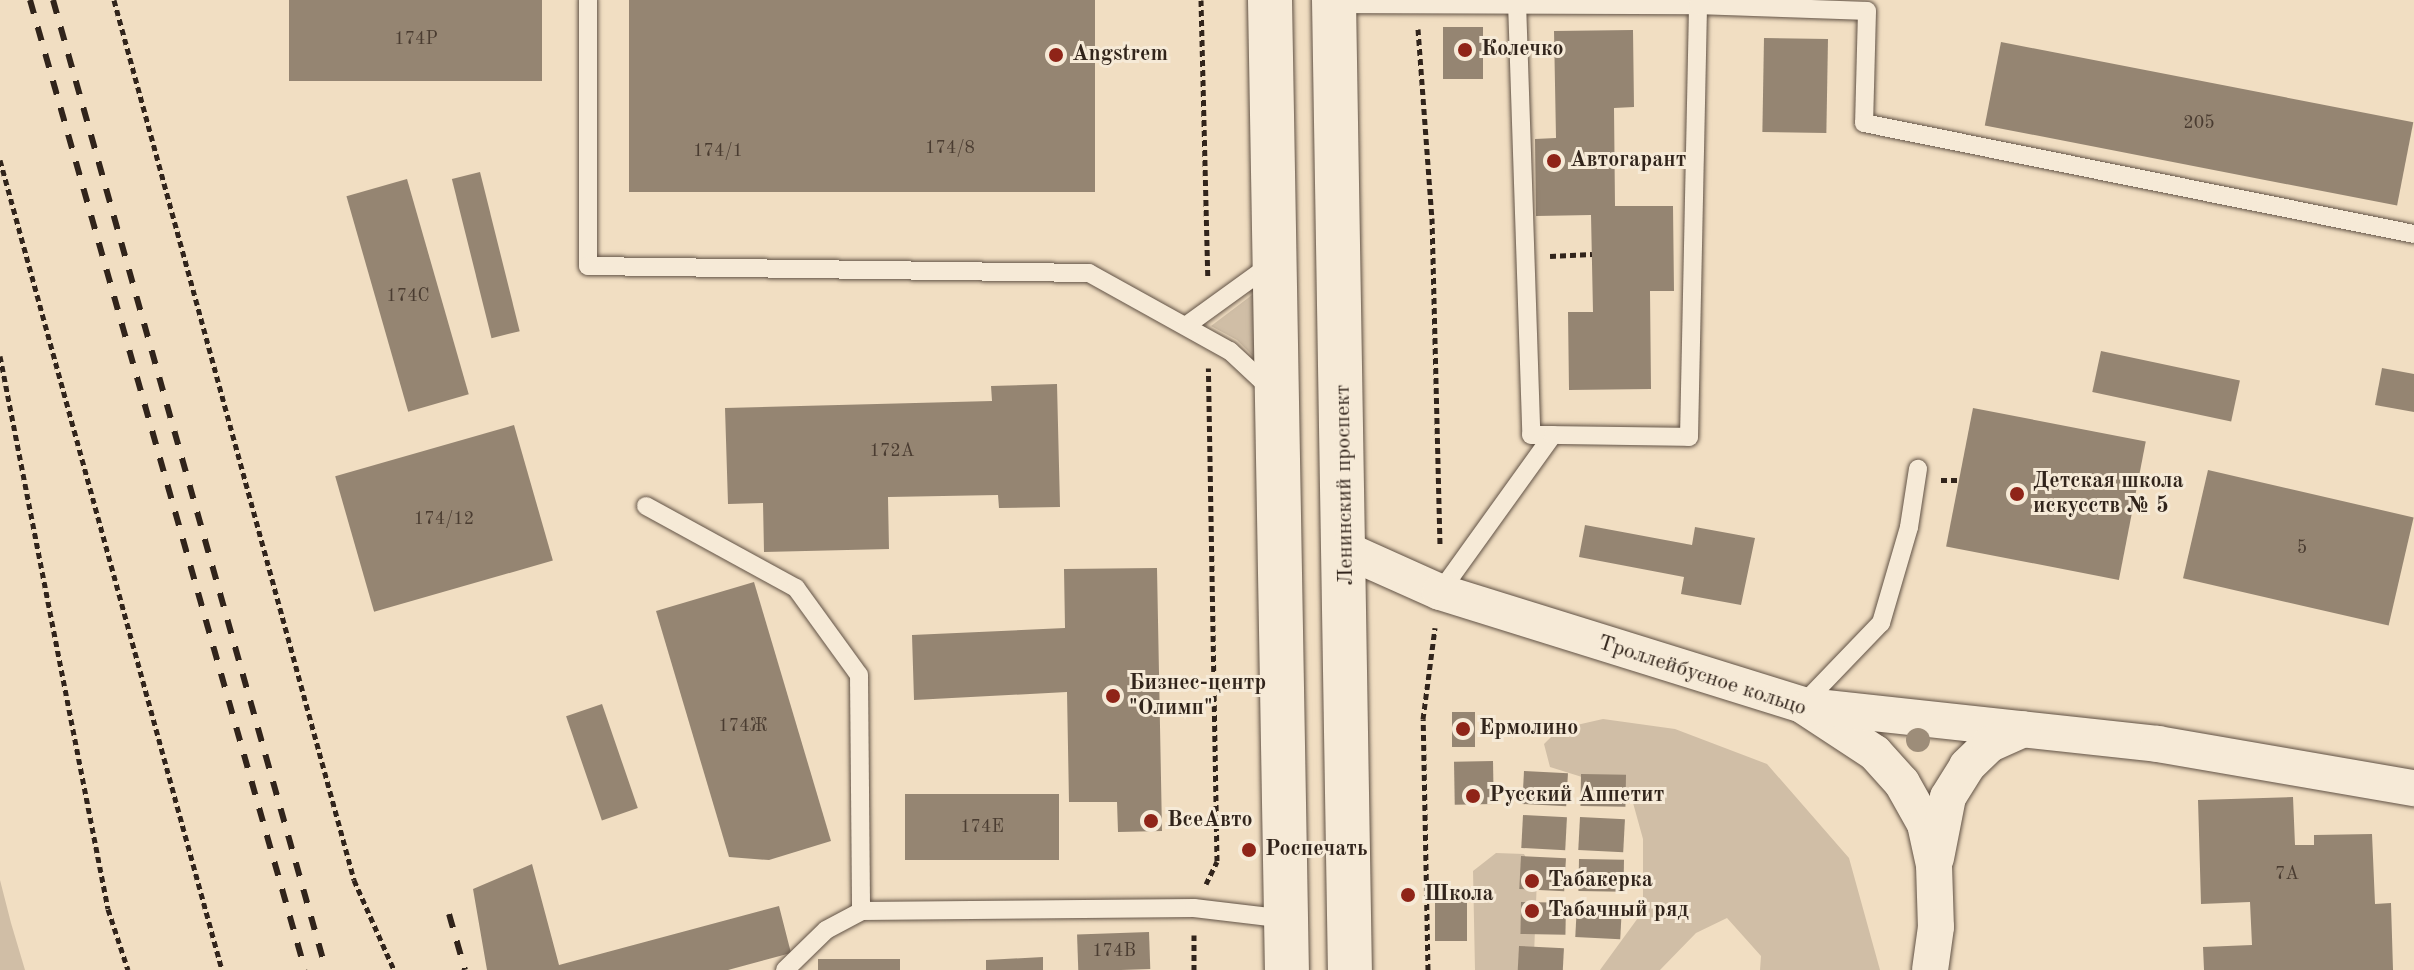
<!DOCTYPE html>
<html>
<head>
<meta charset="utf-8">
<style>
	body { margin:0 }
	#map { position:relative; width:2414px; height:970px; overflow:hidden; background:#f1dec2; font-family:"Old Standard TT",serif }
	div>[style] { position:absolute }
	.green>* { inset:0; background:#d0bea6 }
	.building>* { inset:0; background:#958572; transform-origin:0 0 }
	.path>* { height:5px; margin-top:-2.5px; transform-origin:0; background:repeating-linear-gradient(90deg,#31241b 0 6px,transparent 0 10px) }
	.roads { filter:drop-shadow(0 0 2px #615245) drop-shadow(0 0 2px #615245) }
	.lane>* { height:18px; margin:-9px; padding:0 9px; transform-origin:9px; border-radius:9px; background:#f6ead7 }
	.street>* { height:36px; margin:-18px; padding:0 18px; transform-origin:18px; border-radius:18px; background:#f6ead7 }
	.secondary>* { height:44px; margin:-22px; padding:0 22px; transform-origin:22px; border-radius:22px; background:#f6ead7 }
	.rail>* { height:6px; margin-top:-3px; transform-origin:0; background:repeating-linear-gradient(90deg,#31241b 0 14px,transparent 0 28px) }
	.trees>* { width:24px; height:24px; margin:-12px; border-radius:50%; background:#9d8d79 }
	.dots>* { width:22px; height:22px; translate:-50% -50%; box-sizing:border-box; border:4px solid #f6ead7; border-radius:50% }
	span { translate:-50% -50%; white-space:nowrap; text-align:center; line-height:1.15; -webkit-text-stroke:6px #f6ead7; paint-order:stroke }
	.number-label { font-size:18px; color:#4a3c31 }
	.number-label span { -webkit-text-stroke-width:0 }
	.poi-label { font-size:22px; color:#31241b; font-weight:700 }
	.left { translate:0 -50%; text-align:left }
	.street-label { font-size:22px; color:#31241b }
</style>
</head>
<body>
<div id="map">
	<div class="green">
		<i style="clip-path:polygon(1256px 292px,1257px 360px,1237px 340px,1211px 326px)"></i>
		<i style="clip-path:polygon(1603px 719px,1675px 729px,1767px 764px,1849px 858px,1880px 970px,1760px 970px,1761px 956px,1727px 918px,1696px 933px,1660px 970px,1600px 970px,1643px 911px,1643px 839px,1630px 792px,1550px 767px,1544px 744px,1559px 729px)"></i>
		<i style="clip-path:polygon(1496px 853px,1524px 854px,1537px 878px,1534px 955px,1539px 970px,1475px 970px,1473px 871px)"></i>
		<i style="clip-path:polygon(0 880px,11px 923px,25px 970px,0 970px)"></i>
	</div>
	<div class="building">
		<i style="left:289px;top:0;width:253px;height:81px"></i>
		<i style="left:629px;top:0;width:466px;height:192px"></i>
		<i style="left:1443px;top:27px;width:40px;height:52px"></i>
		<i style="clip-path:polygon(1633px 30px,1634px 107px,1614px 108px,1615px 206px,1673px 206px,1674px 291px,1650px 291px,1651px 389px,1569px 390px,1568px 312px,1593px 312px,1591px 215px,1536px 216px,1535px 139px,1556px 138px,1554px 31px)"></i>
		<i style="left:1764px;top:38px;width:64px;height:94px;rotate:1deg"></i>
		<i style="left:2001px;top:42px;width:420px;height:85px;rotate:11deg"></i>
		<i style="left:480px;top:172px;width:164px;height:29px;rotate:76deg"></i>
		<i style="left:407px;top:179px;width:224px;height:63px;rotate:74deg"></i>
		<i style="left:2101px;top:351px;width:142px;height:42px;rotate:12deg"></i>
		<i style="clip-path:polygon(2382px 368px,2414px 374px,2414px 412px,2375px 405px)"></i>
		<i style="clip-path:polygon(1057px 384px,1060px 507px,999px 508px,998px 495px,888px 497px,889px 549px,764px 552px,763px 503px,728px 504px,725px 408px,992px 401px,991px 386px)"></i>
		<i style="left:1973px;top:408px;width:176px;height:141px;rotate:11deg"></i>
		<i style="left:514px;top:425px;width:141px;height:186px;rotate:74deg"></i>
		<i style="left:2208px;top:470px;width:211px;height:111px;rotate:13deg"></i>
		<i style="clip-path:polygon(1585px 525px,1692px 545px,1695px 527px,1755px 538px,1741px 605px,1681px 594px,1684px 577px,1579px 557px)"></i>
		<i style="clip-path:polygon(1157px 568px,1162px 831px,1118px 832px,1117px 802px,1069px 802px,1067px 692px,914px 700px,912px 635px,1065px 628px,1064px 569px)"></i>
		<i style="clip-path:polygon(754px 582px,831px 841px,769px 860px,729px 857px,656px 611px)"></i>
		<i style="left:602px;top:704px;width:110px;height:38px;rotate:71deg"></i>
		<i style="left:1452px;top:712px;width:23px;height:35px"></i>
		<i style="left:1493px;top:761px;width:43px;height:39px;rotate:89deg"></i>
		<i style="left:1524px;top:771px;width:44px;height:33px;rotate:3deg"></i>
		<i style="left:1581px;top:774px;width:45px;height:32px;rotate:1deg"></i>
		<i style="left:905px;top:794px;width:154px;height:66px"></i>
		<i style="clip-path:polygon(2293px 797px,2295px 845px,2314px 845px,2314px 835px,2372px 834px,2375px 904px,2391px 903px,2393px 970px,2204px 970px,2203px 947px,2252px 945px,2250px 902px,2201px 904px,2198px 800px)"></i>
		<i style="left:1523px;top:815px;width:44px;height:33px;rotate:3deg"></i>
		<i style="left:1580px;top:817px;width:45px;height:33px;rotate:3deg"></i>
		<i style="left:1521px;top:856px;width:45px;height:33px;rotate:3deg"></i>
		<i style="left:1579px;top:859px;width:45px;height:32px;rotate:1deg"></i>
		<i style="clip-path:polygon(532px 864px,559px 965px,779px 906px,791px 953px,728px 970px,487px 970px,473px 889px)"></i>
		<i style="left:1435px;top:898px;width:32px;height:43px"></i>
		<i style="left:1521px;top:902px;width:45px;height:32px;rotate:1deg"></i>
		<i style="left:1577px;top:904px;width:45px;height:33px;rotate:3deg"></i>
		<i style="left:1149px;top:932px;width:37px;height:72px;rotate:88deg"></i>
		<i style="left:1519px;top:946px;width:45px;height:24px;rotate:3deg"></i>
		<i style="clip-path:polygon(1043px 957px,1043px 970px,986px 970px,986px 960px)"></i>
		<i style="left:900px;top:959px;width:11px;height:82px;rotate:90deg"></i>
	</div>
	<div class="path">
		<i style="left:114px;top:0;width:912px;rotate:74.74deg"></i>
		<i style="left:354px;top:880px;width:98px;rotate:66deg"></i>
		<i style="left:1201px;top:0;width:279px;rotate:88.6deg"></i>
		<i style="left:1418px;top:29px;width:190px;rotate:85.8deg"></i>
		<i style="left:1432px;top:218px;width:328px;rotate:88.6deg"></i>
		<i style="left:0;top:160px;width:840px;rotate:74.67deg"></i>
		<i style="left:1550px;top:256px;width:42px;rotate:-2.7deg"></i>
		<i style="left:0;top:356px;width:563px;rotate:78.95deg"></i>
		<i style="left:108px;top:909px;width:64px;rotate:71.8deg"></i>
		<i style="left:1941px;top:480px;width:19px"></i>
		<i style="left:1206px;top:884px;width:25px;rotate:-64deg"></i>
		<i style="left:1217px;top:861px;width:493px;rotate:-91deg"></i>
		<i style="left:1194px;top:970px;width:35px;rotate:-90deg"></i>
		<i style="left:1428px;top:970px;width:251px;rotate:-91.1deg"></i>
		<i style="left:1423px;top:719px;width:92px;rotate:-82.5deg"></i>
	</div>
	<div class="roads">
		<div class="lane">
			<i style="left:588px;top:0;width:266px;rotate:90deg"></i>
			<i style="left:588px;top:266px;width:501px;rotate:0.8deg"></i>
			<i style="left:1089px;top:273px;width:161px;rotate:29deg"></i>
			<i style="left:1230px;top:351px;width:57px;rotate:42.9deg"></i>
			<i style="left:1517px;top:2px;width:433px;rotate:88.1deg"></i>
			<i style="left:1531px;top:435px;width:22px"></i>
			<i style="left:1334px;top:4px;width:364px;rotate:0.2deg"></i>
			<i style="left:1187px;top:325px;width:102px;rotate:-35.9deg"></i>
			<i style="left:646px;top:506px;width:171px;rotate:28.7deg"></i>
			<i style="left:796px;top:588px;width:107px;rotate:54.1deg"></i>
			<i style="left:859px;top:675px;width:236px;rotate:89.5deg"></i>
			<i style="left:1440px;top:592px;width:193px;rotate:-54.3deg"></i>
			<i style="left:1553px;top:435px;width:136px;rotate:0.8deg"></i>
			<i style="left:1689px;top:437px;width:432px;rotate:-88.8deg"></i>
			<i style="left:1698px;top:5px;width:169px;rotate:2deg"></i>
			<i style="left:1867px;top:11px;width:112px;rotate:91.5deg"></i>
			<i style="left:1864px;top:123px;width:561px;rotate:11.41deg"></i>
			<i style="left:1802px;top:705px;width:114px;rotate:-46.1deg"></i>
			<i style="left:1881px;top:623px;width:100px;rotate:-73.7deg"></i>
			<i style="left:1909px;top:527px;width:59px;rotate:-81.2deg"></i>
			<i style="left:785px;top:970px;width:57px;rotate:-44.3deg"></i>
			<i style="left:826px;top:930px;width:40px;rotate:-28deg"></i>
			<i style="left:861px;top:911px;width:333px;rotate:-0.5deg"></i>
			<i style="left:1194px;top:908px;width:93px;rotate:6.8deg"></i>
		</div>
		<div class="street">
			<i style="left:1346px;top:550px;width:103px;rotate:24.1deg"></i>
			<i style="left:1440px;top:592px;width:379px;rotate:17.3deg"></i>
			<i style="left:1802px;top:705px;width:87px;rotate:33.3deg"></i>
			<i style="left:1875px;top:753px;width:40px;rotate:48deg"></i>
			<i style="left:1902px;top:783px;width:47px;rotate:60.7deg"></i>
			<i style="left:1925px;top:824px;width:42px;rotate:77.6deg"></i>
			<i style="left:1934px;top:865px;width:62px;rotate:88.2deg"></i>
			<i style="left:1936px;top:927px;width:43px;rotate:97.9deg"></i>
			<i style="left:1809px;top:706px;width:351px;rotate:6.2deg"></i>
			<i style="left:2158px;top:744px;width:260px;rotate:9.8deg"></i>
			<i style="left:1936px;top:858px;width:62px;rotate:-78.9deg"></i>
			<i style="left:1948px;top:797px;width:36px;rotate:-58deg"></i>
			<i style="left:1967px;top:766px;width:32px;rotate:-44deg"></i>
			<i style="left:1990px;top:744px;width:36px;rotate:-24deg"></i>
		</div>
		<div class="secondary">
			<i style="left:1270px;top:0;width:970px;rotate:89deg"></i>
			<i style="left:1334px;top:0;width:970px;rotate:89.06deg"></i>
		</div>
	</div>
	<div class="rail">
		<i style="left:30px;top:0;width:1008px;rotate:74.17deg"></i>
		<i style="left:53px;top:0;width:1008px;rotate:74.28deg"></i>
		<i style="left:449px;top:914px;width:58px;rotate:74.1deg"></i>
	</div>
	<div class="trees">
		<i style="left:1918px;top:740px"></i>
	</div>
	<div class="dots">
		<i style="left:1465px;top:50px;background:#8f2418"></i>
		<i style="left:1056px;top:55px;background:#8f2418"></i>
		<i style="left:1554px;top:161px;background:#8f2418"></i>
		<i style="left:2017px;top:494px;background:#8f2418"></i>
		<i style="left:1113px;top:696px;background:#8f2418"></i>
		<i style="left:1463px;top:729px;background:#8f2418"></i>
		<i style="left:1473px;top:796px;background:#8f2418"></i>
		<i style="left:1151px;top:821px;background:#8f2418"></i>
		<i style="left:1249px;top:850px;background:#8f2418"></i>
		<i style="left:1532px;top:881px;background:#8f2418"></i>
		<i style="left:1408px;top:895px;background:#8f2418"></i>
		<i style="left:1532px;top:911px;background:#8f2418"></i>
	</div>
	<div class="number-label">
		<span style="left:416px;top:39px">174Р</span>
		<span style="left:2199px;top:123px">205</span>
		<span style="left:950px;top:148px">174/8</span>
		<span style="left:718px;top:151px">174/1</span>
		<span style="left:408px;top:296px">174С</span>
		<span style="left:892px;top:451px">172А</span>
		<span style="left:444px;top:519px">174/12</span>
		<span style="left:2302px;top:548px">5</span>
		<span style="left:743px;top:726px">174Ж</span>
		<span style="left:982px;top:827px">174Е</span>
		<span style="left:2287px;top:874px">7А</span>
		<span style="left:1114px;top:951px">174В</span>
	</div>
	<div class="poi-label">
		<span class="left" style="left:1481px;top:50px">Колечко</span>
		<span class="left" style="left:1072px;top:55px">Angstrem</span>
		<span class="left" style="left:1570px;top:161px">Автогарант</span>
		<span class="left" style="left:2033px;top:494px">Детская школа<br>искусств № 5</span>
		<span class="left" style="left:1129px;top:696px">Бизнес-центр<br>"Олимп"</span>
		<span class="left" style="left:1479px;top:729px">Ермолино</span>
		<span class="left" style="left:1489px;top:796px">Русский Аппетит</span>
		<span class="left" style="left:1167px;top:821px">ВсеАвто</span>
		<span class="left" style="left:1265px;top:850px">Роспечать</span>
		<span class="left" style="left:1548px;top:881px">Табакерка</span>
		<span class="left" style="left:1424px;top:895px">Школа</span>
		<span class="left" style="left:1548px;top:911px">Табачный ряд</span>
	</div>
	<div class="street-label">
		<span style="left:1345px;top:485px;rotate:-91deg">Ленинский проспект</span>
		<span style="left:1702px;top:676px;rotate:18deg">Троллейбусное кольцо</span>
	</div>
</div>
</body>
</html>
